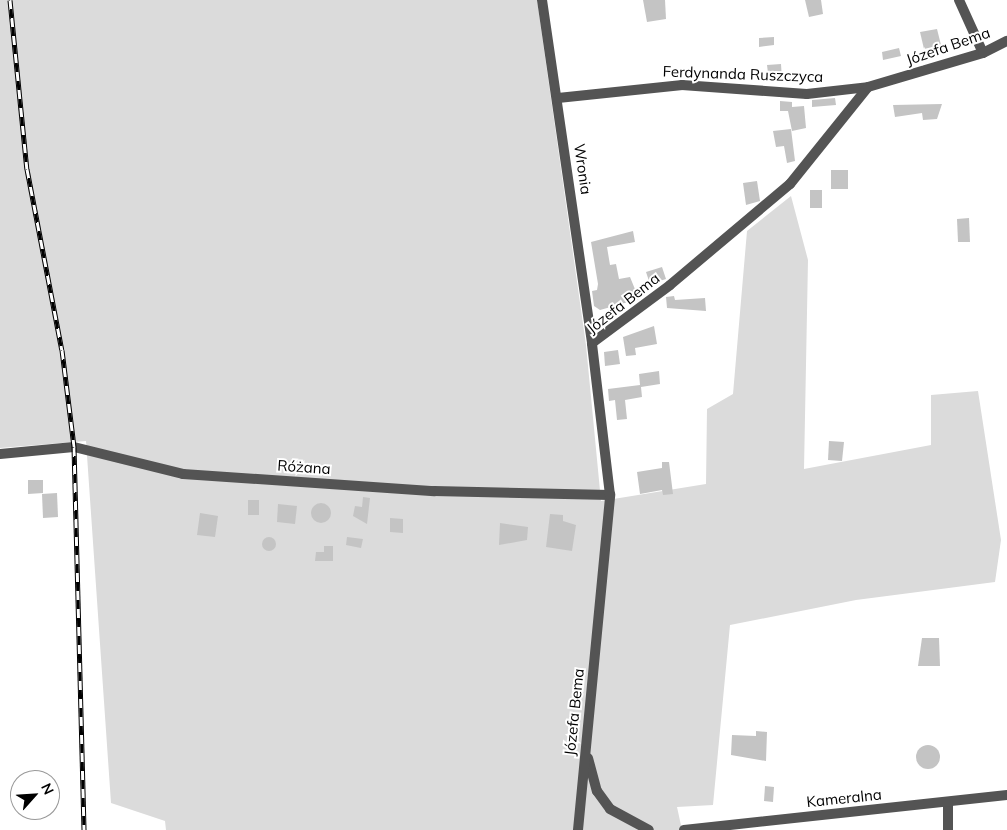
<!DOCTYPE html>
<html>
<head>
<meta charset="utf-8">
<style>
	body { margin:0 }
	#map { position:relative; width:1007px; height:830px; overflow:hidden; background:#fff; font-family:Mulish,sans-serif }
	div>[style] { position:absolute }
	.green>* { inset:0; background:#dbdbdb }
	.building>* { inset:0; background:#c4c4c4 }
	.round { border-radius:50% }
	.minor>* { height:10px; margin:-5px; padding:0 5px; transform-origin:5px; border-radius:5px; background:#545454 }
	.rail>* { height:5px; margin-top:-2.5px; transform-origin:0; background:repeating-linear-gradient(90deg,#fff 0 9px,#000 0 18px); box-sizing:border-box; border-block:1px solid #000 }
	span { translate:-50% -50%; white-space:nowrap; text-align:center; line-height:1.15; -webkit-text-stroke:4px #fff; paint-order:stroke }
	.street-label { font-size:15px; color:#000 }
	.north { position:absolute; left:10px; top:770px; width:50px; height:50px; box-sizing:border-box; background:#fff; border:1px solid #999; border-radius:50%; rotate:64deg; font-size:14px; font-weight:700; line-height:20px; text-align:center; color:#000 }
	.north::after { content:''; display:block; margin:auto; width:18px; height:22px; background:#000; clip-path:polygon(50% 0,100% 100%,50% 72%,0 100%) }
</style>
</head>
<body>
<div id="map">
	<div class="green">
		<div style="clip-path:polygon(0 0,537px 0,586px 345px,601px 501px,706px 484px,707px 409px,733px 394px,747px 231px,791px 196px,808px 260px,804px 469px,931px 445px,931px 395px,978px 391px,1001px 540px,995px 582px,856px 600px,730px 625px,713px 805px,677px 807px,682px 830px,166px 830px,165px 821px,111px 803px,86px 441px,0 448px)"></div>
	</div>
	<div class="building">
		<div style="clip-path:polygon(643px 0,665px 0,666px 19px,647px 22px)"></div>
		<div style="clip-path:polygon(805px 0,821px 0,823px 14px,809px 17px)"></div>
		<div style="clip-path:polygon(937px 29px,941px 45px,924px 49px,920px 32px)"></div>
		<div style="clip-path:polygon(774px 37px,774px 45px,759px 47px,759px 38px)"></div>
		<div style="clip-path:polygon(899px 48px,901px 56px,883px 60px,882px 52px)"></div>
		<div style="clip-path:polygon(781px 64px,782px 80px,769px 81px,767px 65px)"></div>
		<div style="clip-path:polygon(835px 98px,836px 105px,812px 107px,812px 100px)"></div>
		<div style="clip-path:polygon(780px 101px,792px 102px,792px 107px,804px 106px,806px 128px,792px 131px,788px 111px,780px 111px)"></div>
		<div style="clip-path:polygon(942px 104px,937px 119px,923px 120px,922px 113px,895px 117px,893px 105px)"></div>
		<div style="clip-path:polygon(791px 129px,795px 161px,787px 163px,784px 146px,776px 147px,773px 131px)"></div>
		<div style="clip-path:polygon(831px 170px,848px 170px,848px 189px,831px 189px)"></div>
		<div style="clip-path:polygon(757px 181px,760px 201px,746px 205px,743px 183px)"></div>
		<div style="clip-path:polygon(810px 190px,822px 190px,822px 208px,810px 208px)"></div>
		<div style="clip-path:polygon(969px 218px,970px 242px,958px 242px,957px 219px)"></div>
		<div style="clip-path:polygon(633px 231px,635px 242px,607px 247px,610px 265px,616px 264px,619px 279px,630px 277px,639px 299px,600px 310px,594px 306px,592px 291px,597px 290px,598px 284px,591px 242px)"></div>
		<div style="clip-path:polygon(662px 267px,666px 279px,650px 284px,646px 272px)"></div>
		<div style="clip-path:polygon(674px 296px,675px 300px,705px 298px,706px 311px,667px 308px,666px 297px)"></div>
		<div style="clip-path:polygon(654px 326px,657px 344px,635px 348px,636px 355px,626px 356px,623px 337px)"></div>
		<div style="clip-path:polygon(618px 350px,620px 364px,605px 366px,604px 352px)"></div>
		<div style="clip-path:polygon(659px 371px,660px 384px,641px 387px,642px 397px,625px 400px,627px 419px,617px 420px,615px 400px,609px 401px,608px 389px,640px 385px,639px 374px)"></div>
		<div style="clip-path:polygon(829px 441px,844px 442px,842px 461px,828px 460px)"></div>
		<div style="clip-path:polygon(662px 462px,669px 462px,673px 494px,663px 495px,662px 490px,640px 494px,637px 472px,662px 468px)"></div>
		<div style="clip-path:polygon(28px 480px,43px 480px,43px 493px,28px 494px)"></div>
		<div style="clip-path:polygon(57px 493px,58px 517px,43px 518px,42px 494px)"></div>
		<div style="clip-path:polygon(363px 497px,370px 498px,367px 524px,353px 516px,355px 506px,362px 507px)"></div>
		<div style="clip-path:polygon(248px 500px,259px 500px,259px 515px,248px 515px)"></div>
		<div class="round" style="left:311px;top:503px;width:20px;height:20px"></div>
		<div style="clip-path:polygon(278px 504px,297px 506px,295px 524px,277px 522px)"></div>
		<div style="clip-path:polygon(200px 513px,218px 516px,215px 537px,197px 535px)"></div>
		<div style="clip-path:polygon(550px 514px,563px 515px,563px 521px,576px 525px,572px 551px,546px 547px)"></div>
		<div style="clip-path:polygon(390px 518px,403px 519px,403px 533px,390px 532px)"></div>
		<div style="clip-path:polygon(500px 523px,528px 527px,527px 540px,499px 545px)"></div>
		<div class="round" style="left:262px;top:537px;width:14px;height:14px"></div>
		<div style="clip-path:polygon(347px 537px,363px 539px,361px 548px,346px 545px)"></div>
		<div style="clip-path:polygon(324px 546px,333px 546px,333px 561px,315px 561px,316px 552px,324px 552px)"></div>
		<div style="clip-path:polygon(922px 638px,939px 638px,940px 666px,918px 666px)"></div>
		<div style="clip-path:polygon(756px 731px,767px 732px,766px 761px,731px 755px,732px 735px,756px 736px)"></div>
		<div class="round" style="left:916px;top:745px;width:24px;height:24px"></div>
		<div style="clip-path:polygon(765px 786px,774px 787px,773px 802px,764px 801px)"></div>
	</div>
	<div class="minor">
		<div style="left:542px;top:0;width:347px;rotate:81.7deg"></div>
		<div style="left:959px;top:0;width:58px;rotate:65.6deg"></div>
		<div style="left:558px;top:98px;width:125px;rotate:-6deg"></div>
		<div style="left:682px;top:85px;width:125px;rotate:4.1deg"></div>
		<div style="left:807px;top:94px;width:61px;rotate:-6.5deg"></div>
		<div style="left:0;top:454px;width:74px;rotate:-5.4deg"></div>
		<div style="left:74px;top:447px;width:112px;rotate:13.9deg"></div>
		<div style="left:183px;top:474px;width:252px;rotate:3.9deg"></div>
		<div style="left:434px;top:491px;width:176px;rotate:1.3deg"></div>
		<div style="left:588px;top:758px;width:34px;rotate:75deg"></div>
		<div style="left:597px;top:791px;width:22px;rotate:54deg"></div>
		<div style="left:610px;top:809px;width:44px;rotate:28.3deg"></div>
		<div style="left:948px;top:803px;width:27px;rotate:90deg"></div>
		<div style="left:578px;top:830px;width:337px;rotate:-84.5deg"></div>
		<div style="left:610px;top:495px;width:153px;rotate:-96.8deg"></div>
		<div style="left:592px;top:343px;width:97px;rotate:-36.6deg"></div>
		<div style="left:670px;top:285px;width:157px;rotate:-40.1deg"></div>
		<div style="left:790px;top:184px;width:124px;rotate:-51.2deg"></div>
		<div style="left:868px;top:87px;width:120px;rotate:-16.5deg"></div>
		<div style="left:983px;top:53px;width:27px;rotate:-27deg"></div>
		<div style="left:684px;top:830px;width:325px;rotate:-6.2deg"></div>
	</div>
	<div class="rail">
		<div style="left:10px;top:0;width:170px;rotate:84.3deg"></div>
		<div style="left:27px;top:169px;width:184px;rotate:79.1deg"></div>
		<div style="left:62px;top:350px;width:98px;rotate:82.9deg"></div>
		<div style="left:74px;top:447px;width:383px;rotate:88.5deg"></div>
	</div>
	<div class="street-label">
		<span style="left:948px;top:46px;rotate:-19deg">Józefa Bema</span>
		<span style="left:743px;top:74px;rotate:2deg">Ferdynanda Ruszczyca</span>
		<span style="left:583px;top:169px;rotate:82deg">Wronia</span>
		<span style="left:623px;top:303px;rotate:-38deg">Józefa Bema</span>
		<span style="left:304px;top:467px;rotate:4deg">Różana</span>
		<span style="left:574px;top:712px;rotate:-84deg">Józefa Bema</span>
		<span style="left:844px;top:798px;rotate:-6deg">Kameralna</span>
	</div>
	<div class="north">N</div>
</div>
</body>
</html>
